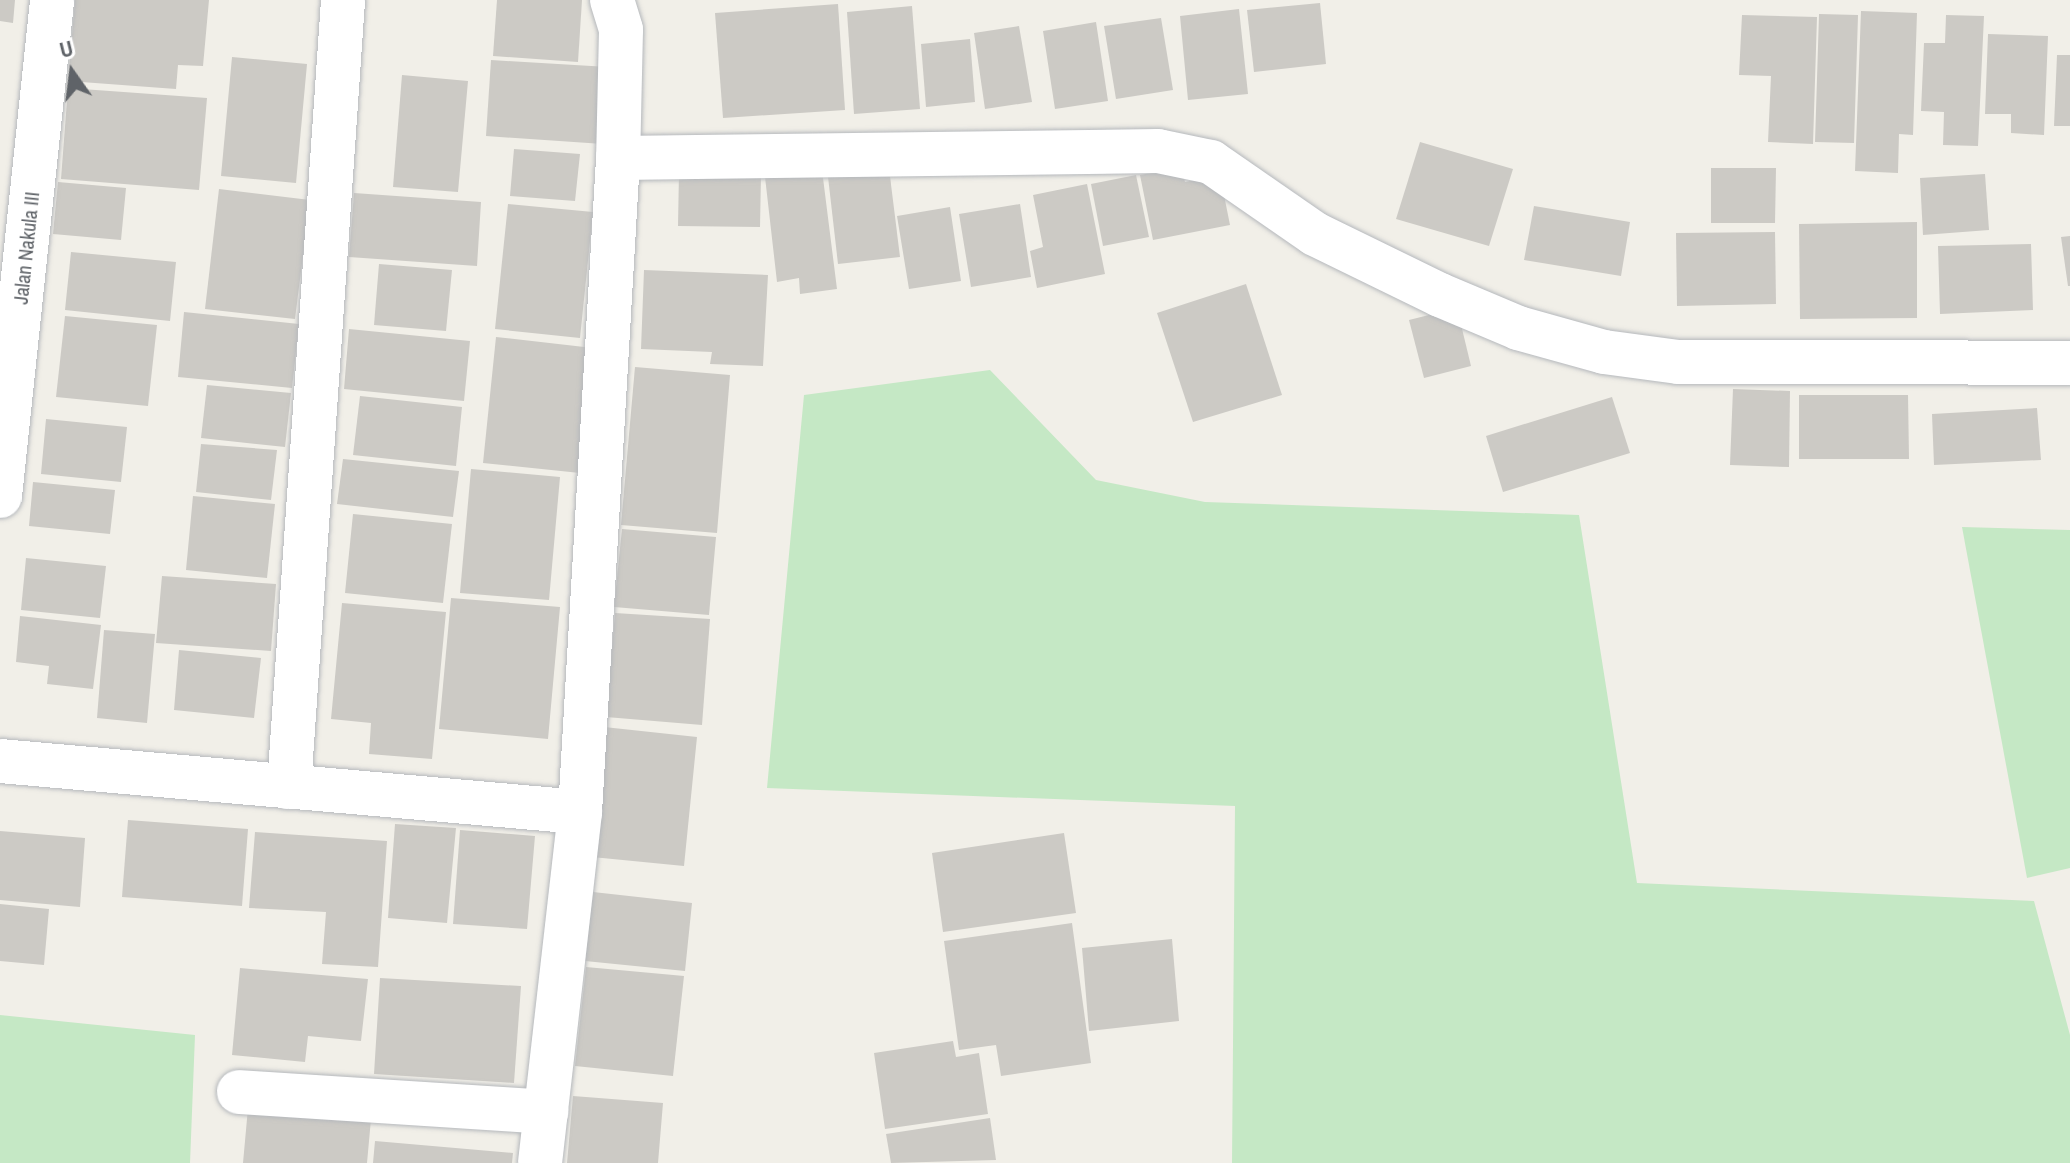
<!DOCTYPE html>
<html>
<head>
<meta charset="utf-8">
<style>
	body { margin:0 }
	#map { position:relative; width:2070px; height:1163px; overflow:hidden; background:#f1efe8; font-family:"Archivo Narrow",sans-serif }
	div>[style] { position:absolute }
	.green>* { inset:0; background:#c5e8c5 }
	.building>* { inset:0; background:#cccac5 }
	.roads { filter:drop-shadow(0 0 2px #b5b8bc) drop-shadow(0 0 2px #b5b8bc) }
	.street>* { height:44px; margin:-22px; padding:0 22px; transform-origin:22px; border-radius:22px; background:#fff }
	span { translate:-50% -50%; white-space:nowrap; text-align:center; line-height:1.15; -webkit-text-stroke:7px #fff; paint-order:stroke }
	.street-label { font-size:20px; color:#5f6368 }
	.north { position:absolute; left:32px; top:32px; width:80px; height:80px; -webkit-text-stroke:6px #fff; paint-order:stroke; rotate:346deg; font-size:22px; font-weight:700; line-height:32px; text-align:center; color:#5f6368 }
	.north::after { content:''; display:block; margin:auto; width:28px; height:36px; background:#5f6368; clip-path:polygon(50% 0,100% 100%,50% 72%,0 100%) }
</style>
</head>
<body>
<div id="map">
	<div class="green">
		<div style="clip-path:polygon(990px 370px,1096px 480px,1205px 502px,1579px 515px,1637px 883px,2034px 901px,2070px 1035px,2070px 1163px,1232px 1163px,1235px 806px,767px 788px,804px 395px)"></div>
		<div style="clip-path:polygon(1962px 527px,2070px 530px,2070px 868px,2027px 878px)"></div>
		<div style="clip-path:polygon(0 1015px,195px 1035px,190px 1163px,0 1163px)"></div>
	</div>
	<div class="building">
		<div style="clip-path:polygon(0 0,15px 0,13px 23px,0 21px)"></div>
		<div style="clip-path:polygon(75px 0,209px 0,203px 66px,178px 65px,176px 89px,68px 81px)"></div>
		<div style="clip-path:polygon(497px 0,582px 0,578px 62px,493px 56px)"></div>
		<div style="clip-path:polygon(1320px 3px,1326px 64px,1254px 72px,1247px 10px)"></div>
		<div style="clip-path:polygon(838px 4px,845px 110px,723px 118px,715px 13px)"></div>
		<div style="clip-path:polygon(912px 6px,920px 109px,854px 114px,847px 12px)"></div>
		<div style="clip-path:polygon(1239px 9px,1248px 94px,1188px 100px,1180px 16px)"></div>
		<div style="clip-path:polygon(1861px 11px,1917px 13px,1913px 135px,1899px 134px,1898px 173px,1855px 171px)"></div>
		<div style="clip-path:polygon(1819px 14px,1858px 15px,1854px 143px,1815px 142px)"></div>
		<div style="clip-path:polygon(1742px 15px,1817px 17px,1813px 144px,1768px 142px,1771px 76px,1739px 75px)"></div>
		<div style="clip-path:polygon(1946px 15px,1984px 16px,1978px 146px,1943px 145px,1944px 112px,1921px 111px,1924px 43px,1945px 43px)"></div>
		<div style="clip-path:polygon(1161px 18px,1173px 90px,1116px 99px,1104px 26px)"></div>
		<div style="clip-path:polygon(1096px 22px,1108px 101px,1055px 109px,1043px 31px)"></div>
		<div style="clip-path:polygon(1019px 26px,1032px 102px,985px 109px,974px 33px)"></div>
		<div style="clip-path:polygon(1988px 34px,2048px 36px,2044px 135px,2011px 133px,2011px 114px,1985px 114px)"></div>
		<div style="clip-path:polygon(970px 39px,975px 102px,926px 107px,921px 44px)"></div>
		<div style="clip-path:polygon(2057px 55px,2070px 55px,2070px 126px,2054px 126px)"></div>
		<div style="clip-path:polygon(232px 57px,307px 64px,296px 183px,221px 176px)"></div>
		<div style="clip-path:polygon(491px 60px,608px 67px,603px 144px,486px 136px)"></div>
		<div style="clip-path:polygon(402px 75px,468px 81px,458px 192px,393px 187px)"></div>
		<div style="clip-path:polygon(68px 88px,207px 98px,199px 190px,61px 179px)"></div>
		<div style="clip-path:polygon(1420px 142px,1513px 169px,1489px 246px,1396px 219px)"></div>
		<div style="clip-path:polygon(514px 149px,580px 154px,575px 201px,510px 196px)"></div>
		<div style="clip-path:polygon(888px 160px,900px 257px,838px 264px,827px 168px)"></div>
		<div style="clip-path:polygon(1181px 167px,1185px 182px,1220px 175px,1230px 225px,1153px 240px,1140px 175px)"></div>
		<div style="clip-path:polygon(1711px 168px,1776px 168px,1775px 223px,1711px 223px)"></div>
		<div style="clip-path:polygon(822px 170px,837px 289px,800px 294px,799px 278px,777px 282px,765px 177px)"></div>
		<div style="clip-path:polygon(679px 172px,761px 174px,760px 227px,678px 226px)"></div>
		<div style="clip-path:polygon(1985px 174px,1989px 230px,1923px 235px,1920px 178px)"></div>
		<div style="clip-path:polygon(1136px 175px,1149px 237px,1103px 246px,1091px 184px)"></div>
		<div style="clip-path:polygon(58px 182px,126px 188px,121px 240px,53px 234px)"></div>
		<div style="clip-path:polygon(1087px 184px,1105px 274px,1037px 288px,1030px 251px,1043px 247px,1033px 195px)"></div>
		<div style="clip-path:polygon(219px 189px,310px 200px,295px 319px,205px 309px)"></div>
		<div style="clip-path:polygon(354px 193px,481px 202px,477px 266px,349px 257px)"></div>
		<div style="clip-path:polygon(508px 204px,593px 212px,580px 338px,495px 329px)"></div>
		<div style="clip-path:polygon(1020px 204px,1031px 277px,971px 287px,959px 214px)"></div>
		<div style="clip-path:polygon(1534px 206px,1630px 222px,1621px 276px,1524px 260px)"></div>
		<div style="clip-path:polygon(950px 207px,961px 281px,909px 289px,897px 216px)"></div>
		<div style="clip-path:polygon(1917px 222px,1917px 318px,1800px 319px,1799px 224px)"></div>
		<div style="clip-path:polygon(1775px 232px,1776px 304px,1677px 306px,1676px 233px)"></div>
		<div style="clip-path:polygon(2070px 236px,2070px 286px,2068px 286px,2061px 237px)"></div>
		<div style="clip-path:polygon(2031px 244px,2033px 310px,1940px 314px,1938px 246px)"></div>
		<div style="clip-path:polygon(71px 252px,176px 262px,170px 321px,65px 310px)"></div>
		<div style="clip-path:polygon(379px 264px,452px 270px,446px 331px,374px 325px)"></div>
		<div style="clip-path:polygon(644px 270px,768px 275px,763px 366px,710px 364px,712px 352px,641px 349px)"></div>
		<div style="clip-path:polygon(1246px 284px,1282px 395px,1193px 422px,1157px 313px)"></div>
		<div style="clip-path:polygon(1457px 308px,1471px 366px,1424px 378px,1409px 320px)"></div>
		<div style="clip-path:polygon(184px 312px,299px 324px,292px 388px,178px 377px)"></div>
		<div style="clip-path:polygon(65px 316px,157px 325px,148px 406px,56px 397px)"></div>
		<div style="clip-path:polygon(349px 329px,470px 341px,464px 401px,344px 389px)"></div>
		<div style="clip-path:polygon(496px 337px,593px 348px,580px 473px,483px 463px)"></div>
		<div style="clip-path:polygon(635px 367px,730px 375px,717px 533px,621px 525px)"></div>
		<div style="clip-path:polygon(207px 385px,291px 393px,285px 447px,201px 438px)"></div>
		<div style="clip-path:polygon(1733px 389px,1790px 391px,1789px 467px,1730px 465px)"></div>
		<div style="clip-path:polygon(1799px 395px,1908px 395px,1909px 459px,1799px 459px)"></div>
		<div style="clip-path:polygon(360px 396px,462px 407px,456px 466px,353px 455px)"></div>
		<div style="clip-path:polygon(1612px 397px,1630px 453px,1503px 492px,1486px 436px)"></div>
		<div style="clip-path:polygon(2037px 408px,2041px 460px,1934px 465px,1932px 414px)"></div>
		<div style="clip-path:polygon(46px 419px,127px 427px,121px 482px,41px 474px)"></div>
		<div style="clip-path:polygon(201px 444px,277px 450px,271px 500px,196px 492px)"></div>
		<div style="clip-path:polygon(343px 459px,459px 471px,453px 517px,337px 504px)"></div>
		<div style="clip-path:polygon(471px 469px,560px 477px,549px 600px,460px 593px)"></div>
		<div style="clip-path:polygon(33px 482px,115px 490px,110px 534px,29px 526px)"></div>
		<div style="clip-path:polygon(193px 496px,275px 504px,267px 578px,186px 570px)"></div>
		<div style="clip-path:polygon(353px 514px,452px 524px,443px 603px,345px 593px)"></div>
		<div style="clip-path:polygon(622px 529px,716px 537px,709px 615px,614px 607px)"></div>
		<div style="clip-path:polygon(26px 558px,106px 566px,100px 618px,21px 610px)"></div>
		<div style="clip-path:polygon(162px 576px,276px 584px,271px 651px,156px 643px)"></div>
		<div style="clip-path:polygon(451px 598px,560px 607px,548px 739px,439px 729px)"></div>
		<div style="clip-path:polygon(342px 603px,446px 612px,432px 759px,369px 754px,371px 723px,331px 719px)"></div>
		<div style="clip-path:polygon(615px 613px,710px 619px,702px 725px,606px 717px)"></div>
		<div style="clip-path:polygon(20px 616px,101px 625px,93px 689px,47px 684px,49px 666px,16px 662px)"></div>
		<div style="clip-path:polygon(104px 630px,155px 634px,147px 723px,97px 718px)"></div>
		<div style="clip-path:polygon(179px 650px,261px 658px,254px 718px,174px 710px)"></div>
		<div style="clip-path:polygon(604px 727px,697px 737px,684px 866px,592px 857px)"></div>
		<div style="clip-path:polygon(128px 820px,248px 829px,242px 906px,122px 897px)"></div>
		<div style="clip-path:polygon(395px 824px,456px 828px,447px 923px,388px 918px)"></div>
		<div style="clip-path:polygon(460px 830px,535px 836px,527px 929px,453px 924px)"></div>
		<div style="clip-path:polygon(0 831px,85px 838px,80px 907px,0 900px)"></div>
		<div style="clip-path:polygon(255px 832px,387px 841px,378px 967px,322px 964px,326px 912px,249px 908px)"></div>
		<div style="clip-path:polygon(1064px 833px,1076px 913px,943px 932px,932px 853px)"></div>
		<div style="clip-path:polygon(593px 892px,692px 903px,685px 971px,585px 961px)"></div>
		<div style="clip-path:polygon(0 904px,49px 909px,44px 965px,0 961px)"></div>
		<div style="clip-path:polygon(1072px 923px,1091px 1063px,1001px 1076px,996px 1045px,959px 1050px,944px 941px)"></div>
		<div style="clip-path:polygon(1172px 939px,1179px 1021px,1089px 1031px,1082px 948px)"></div>
		<div style="clip-path:polygon(586px 967px,684px 976px,673px 1076px,575px 1066px)"></div>
		<div style="clip-path:polygon(240px 968px,368px 979px,361px 1041px,308px 1036px,305px 1062px,232px 1055px)"></div>
		<div style="clip-path:polygon(380px 978px,521px 986px,514px 1083px,374px 1074px)"></div>
		<div style="clip-path:polygon(953px 1041px,956px 1057px,979px 1053px,988px 1114px,885px 1129px,874px 1053px)"></div>
		<div style="clip-path:polygon(573px 1096px,663px 1103px,658px 1163px,567px 1163px)"></div>
		<div style="clip-path:polygon(248px 1108px,371px 1119px,367px 1163px,243px 1163px)"></div>
		<div style="clip-path:polygon(990px 1118px,996px 1160px,891px 1163px,886px 1134px)"></div>
		<div style="clip-path:polygon(375px 1141px,513px 1153px,512px 1163px,373px 1163px)"></div>
	</div>
	<div class="roads">
		<div class="street">
			<div style="left:612px;top:0;width:31px;rotate:73deg"></div>
			<div style="left:621px;top:30px;width:128px;rotate:91.3deg"></div>
			<div style="left:618px;top:158px;width:540px;rotate:-0.74deg"></div>
			<div style="left:1158px;top:151px;width:54px;rotate:11.7deg"></div>
			<div style="left:1211px;top:162px;width:126px;rotate:34.7deg"></div>
			<div style="left:1315px;top:234px;width:139px;rotate:26deg"></div>
			<div style="left:1440px;top:295px;width:85px;rotate:22.9deg"></div>
			<div style="left:1518px;top:328px;width:89px;rotate:15.6deg"></div>
			<div style="left:1604px;top:352px;width:75px;rotate:7.7deg"></div>
			<div style="left:1678px;top:362px;width:392px;rotate:0.1deg"></div>
			<div style="left:0;top:496px;width:499px;rotate:-84deg"></div>
			<div style="left:0;top:761px;width:582px;rotate:5.03deg"></div>
			<div style="left:289px;top:787px;width:789px;rotate:-86.07deg"></div>
			<div style="left:239px;top:1092px;width:308px;rotate:3.7deg"></div>
			<div style="left:540px;top:1163px;width:353px;rotate:-83.5deg"></div>
			<div style="left:580px;top:812px;width:655px;rotate:-86.67deg"></div>
		</div>
	</div>
	<div class="street-label">
		<span style="left:26px;top:248px;rotate:-84deg">Jalan Nakula III</span>
	</div>
	<div class="north">U</div>
</div>
</body>
</html>
